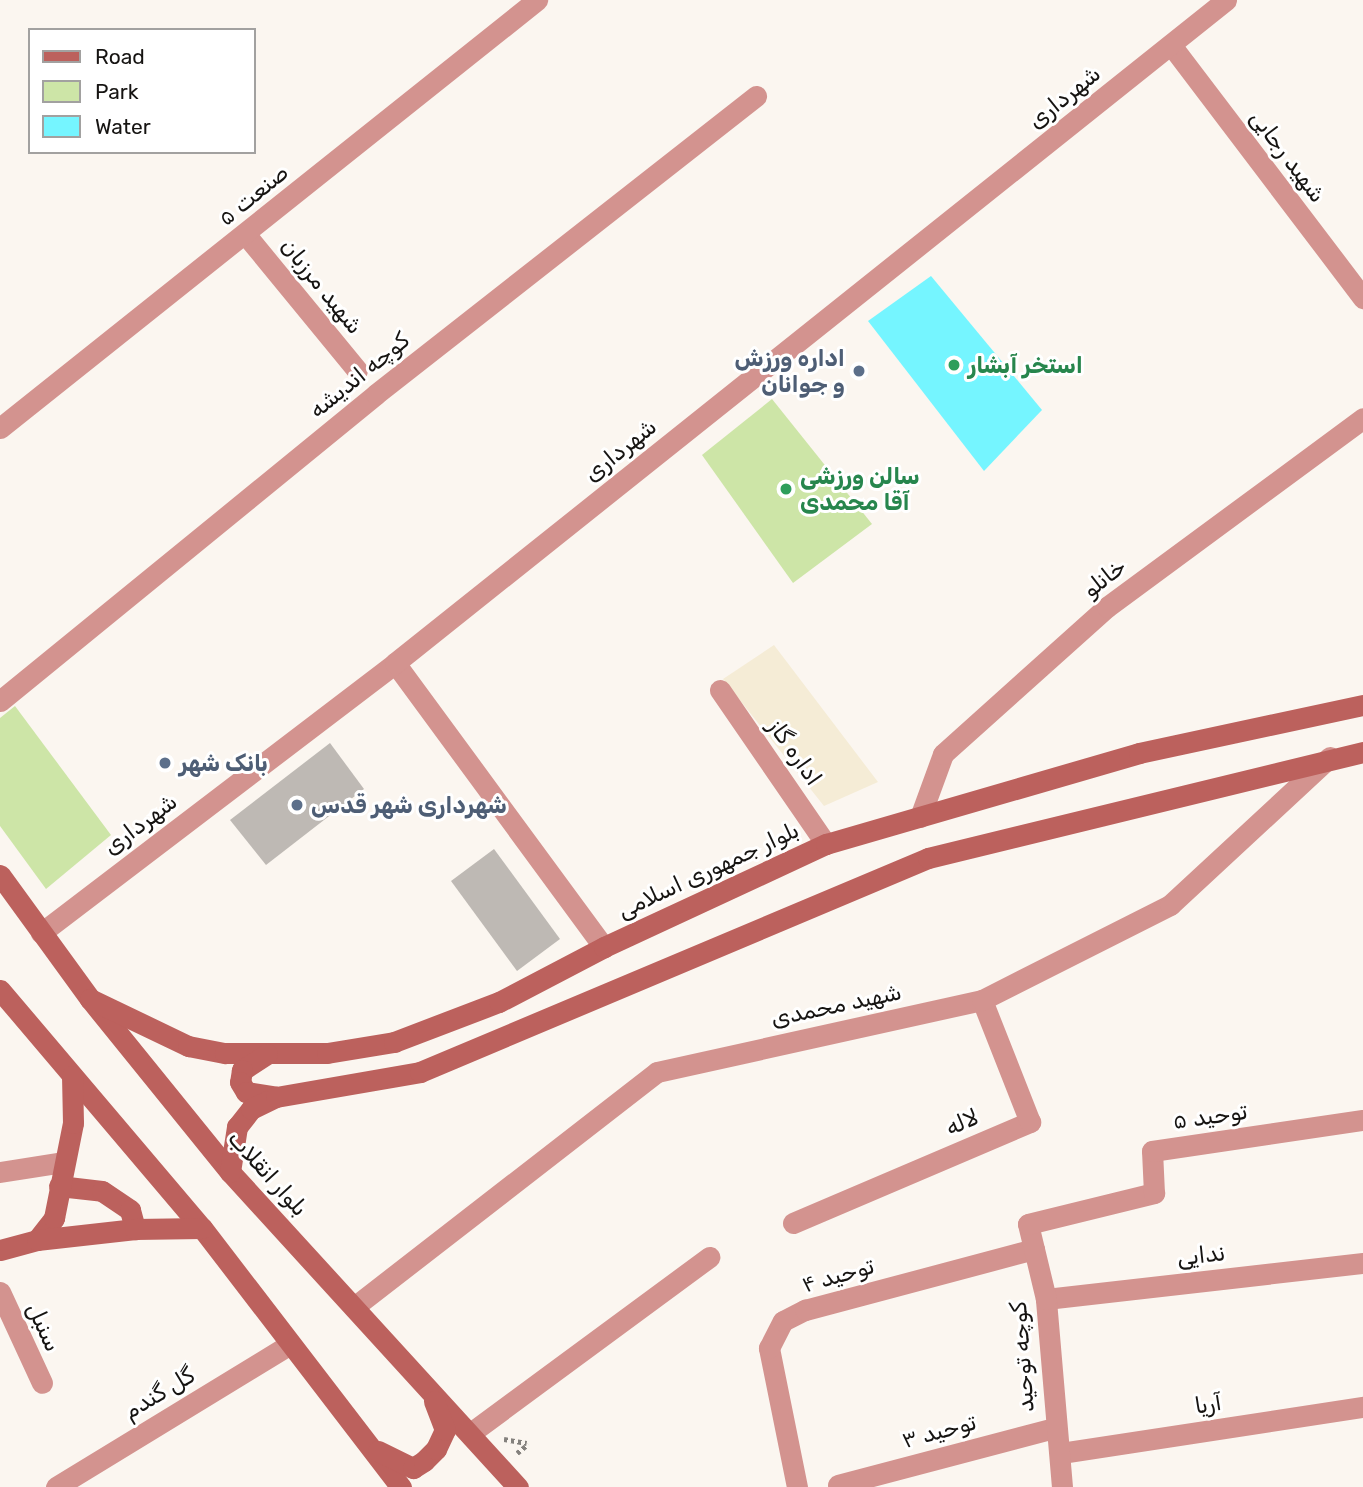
<!DOCTYPE html>
<html>
<head>
<meta charset="utf-8">
<style>
	body { margin:0 }
	#map { position:relative; width:1363px; height:1487px; overflow:hidden; background:#fbf6f0; font-family:Rubik,"Noto Naskh Arabic",sans-serif }
	div>[style] { position:absolute }
	.commercial>* { inset:0; background:#f5ecd6 }
	.green>* { inset:0; background:#cde5a7 }
	.water>* { inset:0; background:#75f5ff }
	.building>* { inset:0; background:#beb9b4 }
	.path>* { height:4.5px; margin-top:-2.25px; transform-origin:0; background:repeating-linear-gradient(90deg,#84817d 0 3.5px,transparent 0 7px) }
	.street>* { height:21px; margin:-10.5px; padding:0 10.5px; transform-origin:10.5px; border-radius:10.5px; background:#d3938f }
	.secondary>* { height:21px; margin:-10.5px; padding:0 10.5px; transform-origin:10.5px; border-radius:10.5px; background:#bc615d }
	.dots>* { width:19px; height:19px; translate:-50% -50%; box-sizing:border-box; border:4px solid #fff; border-radius:50% }
	span { translate:-50% -50%; white-space:nowrap; text-align:center; line-height:1.15; -webkit-text-stroke:6px #fff; paint-order:stroke }
	.street-label { font-size:23px; color:#161412 }
	.service-label { font-size:23px; color:#4e5e75; font-weight:700 }
	.right { translate:-100% -50%; text-align:right }
	.left { translate:0 -50%; text-align:left }
	.leisure-label { font-size:23px; color:#27864d; font-weight:700 }
	.legend { position:absolute; left:28px; top:28px; width:228px; height:126px; box-sizing:border-box; background:#fff; border:2px solid #a2a1a0; margin:0; padding:9px 12px; list-style:none; font-size:21px; color:#161412 }
	.legend li { display:flex; align-items:center; gap:14px; height:35px }
	.legend b { width:35px; border:2px solid #a2a1a0 }
</style>
</head>
<body>
<div id="map">
	<div class="commercial">
		<div style="clip-path:polygon(774px 645px,878px 782px,824px 806px,723px 679px)"></div>
	</div>
	<div class="green">
		<div style="clip-path:polygon(772px 399px,872px 524px,793px 583px,702px 455px)"></div>
		<div style="clip-path:polygon(15px 706px,111px 835px,46px 889px,0 826px,0 718px)"></div>
	</div>
	<div class="water">
		<div style="clip-path:polygon(931px 276px,1042px 410px,984px 471px,868px 321px)"></div>
	</div>
	<div class="building">
		<div style="clip-path:polygon(330px 743px,364px 789px,266px 865px,230px 820px)"></div>
		<div style="clip-path:polygon(494px 849px,560px 939px,517px 971px,451px 881px)"></div>
	</div>
	<div class="path">
		<div style="left:504px;top:1439px;width:23px;rotate:10deg"></div>
		<div style="left:517px;top:1453px;width:14px;rotate:-39deg"></div>
	</div>
	<div class="street">
		<div style="left:1171px;top:45px;width:318px;rotate:52.8deg"></div>
		<div style="left:246px;top:235px;width:175px;rotate:50.6deg"></div>
		<div style="left:0;top:428px;width:687px;rotate:-38.56deg"></div>
		<div style="left:395px;top:663px;width:353px;rotate:53.7deg"></div>
		<div style="left:720px;top:690px;width:187px;rotate:55.5deg"></div>
		<div style="left:0;top:701px;width:485px;rotate:-39.2deg"></div>
		<div style="left:376px;top:394px;width:483px;rotate:-38.1deg"></div>
		<div style="left:920px;top:817px;width:67px;rotate:-69.9deg"></div>
		<div style="left:943px;top:754px;width:220px;rotate:-41.9deg"></div>
		<div style="left:1107px;top:607px;width:318px;rotate:-36.4deg"></div>
		<div style="left:41px;top:933px;width:445px;rotate:-37.3deg"></div>
		<div style="left:395px;top:663px;width:1063px;rotate:-38.58deg"></div>
		<div style="left:0;top:1172px;width:65px;rotate:-8.9deg"></div>
		<div style="left:793px;top:1223px;width:258px;rotate:-23.1deg"></div>
		<div style="left:1030px;top:1122px;width:131px;rotate:-111.5deg"></div>
		<div style="left:0;top:1292px;width:100px;rotate:65.2deg"></div>
		<div style="left:1046px;top:1299px;width:319px;rotate:-6.5deg"></div>
		<div style="left:354px;top:1307px;width:383px;rotate:-37.8deg"></div>
		<div style="left:657px;top:1072px;width:333px;rotate:-12.5deg"></div>
		<div style="left:982px;top:1000px;width:211px;rotate:-26.8deg"></div>
		<div style="left:1170px;top:905px;width:218px;rotate:-42.8deg"></div>
		<div style="left:472px;top:1432px;width:295px;rotate:-36.4deg"></div>
		<div style="left:1061px;top:1453px;width:305px;rotate:-8.7deg"></div>
		<div style="left:838px;top:1485px;width:223px;rotate:-14.8deg"></div>
		<div style="left:56px;top:1487px;width:274px;rotate:-31.4deg"></div>
		<div style="left:797px;top:1487px;width:142px;rotate:-101.4deg"></div>
		<div style="left:769px;top:1348px;width:30px;rotate:-63deg"></div>
		<div style="left:783px;top:1321px;width:25px;rotate:-27deg"></div>
		<div style="left:805px;top:1310px;width:237px;rotate:-14.9deg"></div>
		<div style="left:1062px;top:1487px;width:189px;rotate:-94.9deg"></div>
		<div style="left:1046px;top:1299px;width:77px;rotate:-103.5deg"></div>
		<div style="left:1028px;top:1224px;width:130px;rotate:-13.8deg"></div>
		<div style="left:1154px;top:1193px;width:42px;rotate:-92.7deg"></div>
		<div style="left:1152px;top:1151px;width:213px;rotate:-8.4deg"></div>
	</div>
	<div class="secondary">
		<div style="left:0;top:875px;width:153px;rotate:54deg"></div>
		<div style="left:90px;top:999px;width:223px;rotate:51deg"></div>
		<div style="left:230px;top:1172px;width:427px;rotate:47.6deg"></div>
		<div style="left:0;top:990px;width:312px;rotate:49.7deg"></div>
		<div style="left:202px;top:1228px;width:327px;rotate:52.5deg"></div>
		<div style="left:90px;top:999px;width:109px;rotate:25.6deg"></div>
		<div style="left:188px;top:1046px;width:38px;rotate:11deg"></div>
		<div style="left:225px;top:1053px;width:102px"></div>
		<div style="left:327px;top:1053px;width:68px;rotate:-9.3deg"></div>
		<div style="left:394px;top:1042px;width:112px;rotate:-20.9deg"></div>
		<div style="left:499px;top:1002px;width:119px;rotate:-27.6deg"></div>
		<div style="left:604px;top:947px;width:245px;rotate:-24.9deg"></div>
		<div style="left:826px;top:844px;width:326px;rotate:-16.2deg"></div>
		<div style="left:1139px;top:753px;width:229px;rotate:-12.1deg"></div>
		<div style="left:267px;top:1054px;width:30px;rotate:147deg"></div>
		<div style="left:242px;top:1070px;width:12px;rotate:99deg"></div>
		<div style="left:240px;top:1082px;width:12px;rotate:59deg"></div>
		<div style="left:246px;top:1092px;width:30px;rotate:9deg"></div>
		<div style="left:230px;top:1172px;width:46px;rotate:-81.2deg"></div>
		<div style="left:237px;top:1127px;width:23px;rotate:-52deg"></div>
		<div style="left:251px;top:1109px;width:28px;rotate:-26deg"></div>
		<div style="left:276px;top:1097px;width:146px;rotate:-9.8deg"></div>
		<div style="left:420px;top:1072px;width:551px;rotate:-22.84deg"></div>
		<div style="left:928px;top:858px;width:448px;rotate:-13.7deg"></div>
		<div style="left:59px;top:1186px;width:43px;rotate:6.6deg"></div>
		<div style="left:102px;top:1191px;width:34px;rotate:34deg"></div>
		<div style="left:130px;top:1210px;width:20px;rotate:75deg"></div>
		<div style="left:37px;top:1240px;width:28px;rotate:-52deg"></div>
		<div style="left:54px;top:1218px;width:97px;rotate:-78.7deg"></div>
		<div style="left:73px;top:1123px;width:47px;rotate:-91.2deg"></div>
		<div style="left:0;top:1250px;width:38px;rotate:-15deg"></div>
		<div style="left:37px;top:1240px;width:99px;rotate:-6.4deg"></div>
		<div style="left:135px;top:1229px;width:67px;rotate:-0.9deg"></div>
		<div style="left:378px;top:1451px;width:39px;rotate:26deg"></div>
		<div style="left:413px;top:1468px;width:13px;rotate:-32deg"></div>
		<div style="left:424px;top:1461px;width:17px;rotate:-45deg"></div>
		<div style="left:436px;top:1449px;width:21px;rotate:-65deg"></div>
		<div style="left:445px;top:1430px;width:31px;rotate:-111deg"></div>
	</div>
	<div class="dots">
		<div style="left:954px;top:365px;background:#2e9e5b"></div>
		<div style="left:859px;top:371px;background:#5c6f8a"></div>
		<div style="left:786px;top:489px;background:#2e9e5b"></div>
		<div style="left:165px;top:763px;background:#5c6f8a"></div>
		<div style="left:297px;top:805px;background:#5c6f8a"></div>
	</div>
	<div class="street-label">
		<span style="left:1064px;top:97px;rotate:-39deg">شهرداری</span>
		<span style="left:1288px;top:156px;rotate:53deg">شهید رجایی</span>
		<span style="left:253px;top:195px;rotate:-39deg">صنعت ۵</span>
		<span style="left:322px;top:286px;rotate:51deg">شهید مرزبان</span>
		<span style="left:359px;top:375px;rotate:-39deg">کوچه اندیشه</span>
		<span style="left:620px;top:450px;rotate:-39deg">شهرداری</span>
		<span style="left:1104px;top:578px;rotate:-38deg">خانلو</span>
		<span style="left:795px;top:752px;rotate:55deg">اداره گاز</span>
		<span style="left:140px;top:824px;rotate:-37deg">شهرداری</span>
		<span style="left:708px;top:870px;rotate:-25deg">بلوار جمهوری اسلامی</span>
		<span style="left:836px;top:1005px;rotate:-12deg">شهید محمدی</span>
		<span style="left:1210px;top:1116px;rotate:-8deg">توحید ۵</span>
		<span style="left:962px;top:1122px;rotate:-23deg">لاله</span>
		<span style="left:268px;top:1173px;rotate:48deg">بلوار انقلاب</span>
		<span style="left:1201px;top:1255px;rotate:-6deg">ندایی</span>
		<span style="left:838px;top:1275px;rotate:-16deg">توحید ۴</span>
		<span style="left:44px;top:1327px;rotate:65deg">سنبل</span>
		<span style="left:1022px;top:1357px;rotate:-94deg">کوچه توحید</span>
		<span style="left:159px;top:1393px;rotate:-31deg">گل گندم</span>
		<span style="left:1208px;top:1404px;rotate:-9deg">آریا</span>
		<span style="left:939px;top:1431px;rotate:-15deg">توحید ۳</span>
	</div>
	<div class="service-label">
		<span class="right" style="left:845px;top:371px">اداره ورزش<br>و جوانان</span>
		<span class="left" style="left:179px;top:763px">بانک شهر</span>
		<span class="left" style="left:311px;top:805px">شهرداری شهر قدس</span>
	</div>
	<div class="leisure-label">
		<span class="left" style="left:968px;top:365px">استخر آبشار</span>
		<span class="left" style="left:800px;top:489px">سالن ورزشی<br>آقا محمدی</span>
	</div>
	<ul class="legend">
	<li><b style="height:9px;background:#bc615d"></b>Road</li>
	<li><b style="height:19px;background:#cde5a7"></b>Park</li>
	<li><b style="height:19px;background:#75f5ff"></b>Water</li>
	</ul>
</div>
</body>
</html>
